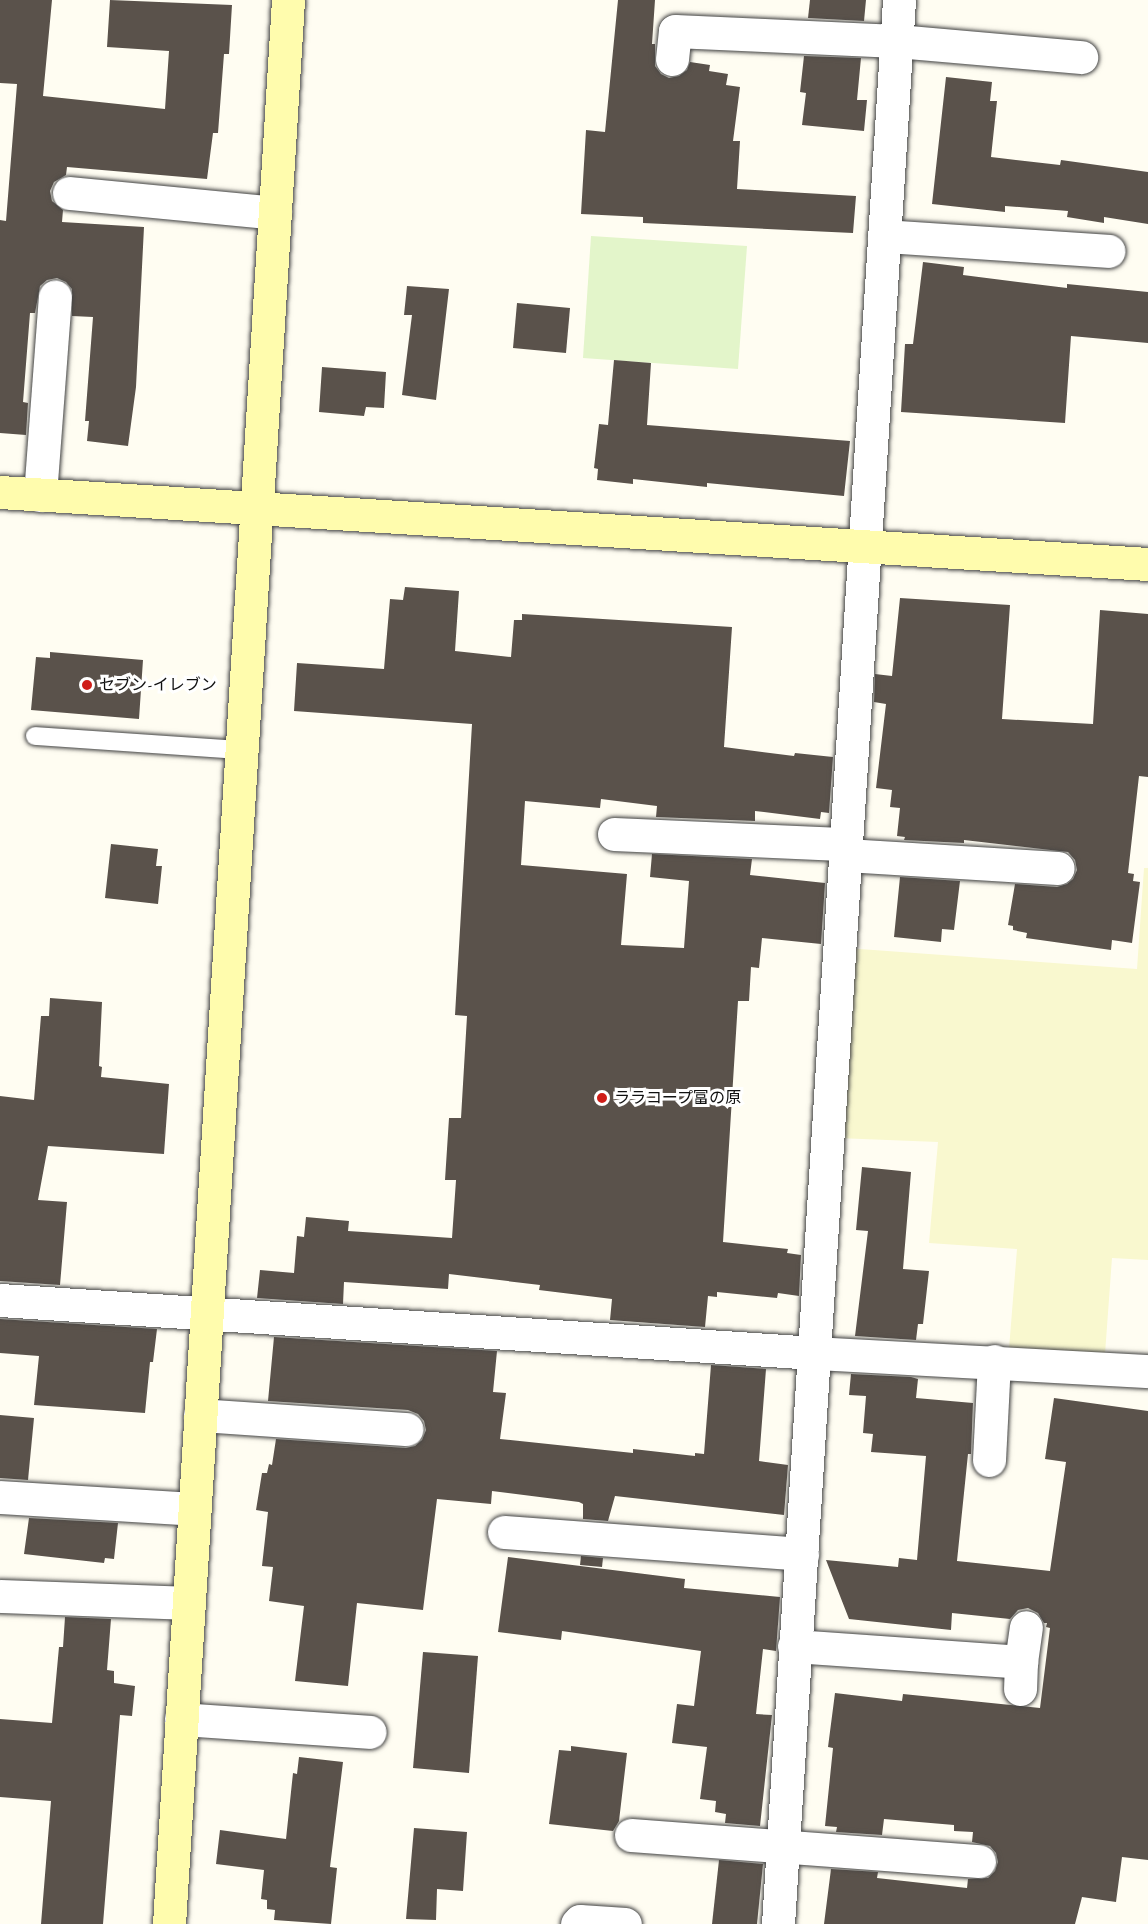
<!DOCTYPE html>
<html>
<head>
<meta charset="utf-8">
<style>
	body { margin:0 }
	#map { position:relative; width:1148px; height:1924px; overflow:hidden; background:#fffdf2; font-family:"Crimson Pro","Noto Sans JP",serif }
	div>[style] { position:absolute }
	.farmland>* { inset:0; background:#f9f8cf }
	.pitch>* { inset:0; background:#e3f5ca }
	.building>* { inset:0; background:#5a524b }
	.roads { filter:drop-shadow(0 0 2px #434343) drop-shadow(0 0 2px #434343) }
	.lane>* { height:18px; margin:-9px; padding:0 9px; transform-origin:9px; border-radius:9px; background:#fff }
	.street>* { height:33px; margin:-16.5px; padding:0 16.5px; transform-origin:16.5px; border-radius:16.5px; background:#fff }
	.secondary>* { height:33px; margin:-16.5px; padding:0 16.5px; transform-origin:16.5px; border-radius:16.5px; background:#fffcad }
	.dots>* { width:16px; height:16px; translate:-50% -50%; box-sizing:border-box; border:3px solid #fff; border-radius:50% }
	span { translate:-50% -50%; white-space:nowrap; text-align:center; line-height:1.15; -webkit-text-stroke:6px #fff; paint-order:stroke }
	.poi-label { font-size:16px; color:#101010 }
	.left { translate:0 -50%; text-align:left }
</style>
</head>
<body>
<div id="map">
	<div class="farmland">
		<div style="clip-path:polygon(1144px 868px,1148px 868px,1148px 1260px,1112px 1258px,1105px 1354px,1009px 1349px,1017px 1249px,929px 1243px,938px 1142px,837px 1138px,846px 948px,1137px 969px)"></div>
	</div>
	<div class="pitch">
		<div style="clip-path:polygon(591px 236px,747px 246px,738px 369px,583px 358px)"></div>
	</div>
	<div class="building">
		<div style="clip-path:polygon(0 0,52px 0,43px 96px,165px 109px,169px 51px,107px 47px,110px 0,232px 5px,229px 54px,224px 54px,218px 133px,213px 133px,207px 179px,67px 167px,66px 175px,54px 182px,50px 191px,52px 201px,63px 210px,62px 222px,144px 227px,136px 387px,128px 446px,87px 441px,89px 421px,85px 421px,93px 317px,72px 316px,72px 289px,66px 282px,57px 278px,47px 280px,40px 286px,35px 313px,30px 313px,23px 402px,28px 403px,26px 435px,0 433px,0 220px,6px 221px,17px 84px,0 83px)"></div>
		<div style="clip-path:polygon(618px 0,655px 0,652px 44px,655px 44px,655px 66px,661px 74px,669px 78px,679px 76px,687px 70px,690px 62px,710px 65px,709px 71px,728px 74px,726px 85px,740px 87px,733px 141px,740px 141px,737px 189px,856px 196px,853px 233px,643px 223px,643px 217px,581px 214px,586px 130px,605px 132px)"></div>
		<div style="clip-path:polygon(810px 0,866px 0,864px 21px,808px 18px)"></div>
		<div style="clip-path:polygon(804px 56px,861px 58px,857px 100px,867px 100px,864px 131px,802px 125px,806px 93px,800px 92px)"></div>
		<div style="clip-path:polygon(946px 77px,992px 82px,990px 101px,997px 101px,991px 157px,1060px 165px,1061px 160px,1148px 172px,1148px 224px,1104px 217px,1104px 223px,1067px 217px,1068px 211px,1005px 206px,1005px 212px,932px 204px)"></div>
		<div style="clip-path:polygon(923px 262px,964px 267px,963px 275px,1067px 288px,1067px 284px,1148px 292px,1148px 343px,1071px 336px,1065px 423px,901px 412px,905px 344px,913px 344px)"></div>
		<div style="clip-path:polygon(407px 286px,449px 289px,436px 400px,402px 395px,412px 315px,404px 315px)"></div>
		<div style="clip-path:polygon(517px 303px,570px 308px,566px 353px,513px 348px)"></div>
		<div style="clip-path:polygon(614px 360px,651px 363px,647px 425px,850px 441px,844px 496px,707px 483px,707px 487px,633px 479px,633px 484px,597px 480px,598px 469px,594px 468px,599px 424px,608px 425px)"></div>
		<div style="clip-path:polygon(322px 367px,386px 372px,384px 408px,366px 407px,364px 416px,319px 412px)"></div>
		<div style="clip-path:polygon(405px 587px,459px 591px,455px 651px,511px 657px,514px 620px,522px 620px,522px 614px,732px 627px,724px 747px,794px 756px,795px 753px,833px 757px,829px 813px,821px 812px,820px 819px,755px 811px,755px 821px,656px 817px,657px 806px,601px 799px,600px 808px,525px 801px,521px 865px,627px 874px,621px 945px,684px 948px,689px 881px,650px 877px,652px 854px,752px 859px,750px 875px,825px 883px,821px 944px,762px 938px,759px 968px,751px 967px,749px 1001px,738px 1001px,723px 1242px,788px 1249px,787px 1253px,801px 1255px,799px 1296px,778px 1293px,777px 1298px,717px 1292px,717px 1297px,708px 1296px,705px 1327px,610px 1320px,612px 1299px,539px 1290px,540px 1285px,449px 1274px,448px 1289px,344px 1282px,343px 1304px,257px 1298px,260px 1270px,294px 1273px,297px 1236px,304px 1237px,306px 1217px,349px 1221px,348px 1231px,452px 1238px,456px 1180px,445px 1180px,449px 1118px,461px 1118px,467px 1016px,455px 1015px,472px 724px,294px 711px,297px 663px,384px 669px,390px 599px,403px 600px)"></div>
		<div style="clip-path:polygon(900px 598px,1010px 605px,1002px 719px,1093px 724px,1100px 610px,1148px 614px,1148px 777px,1139px 776px,1128px 873px,1134px 874px,1133px 881px,1140px 882px,1132px 943px,1112px 940px,1111px 950px,1026px 938px,1027px 933px,1013px 930px,1013px 926px,1008px 925px,1015px 884px,1057px 887px,1067px 884px,1073px 879px,1077px 870px,1075px 860px,1068px 852px,964px 840px,964px 843px,904px 840px,905px 837px,897px 836px,900px 808px,890px 807px,892px 790px,876px 788px,886px 704px,874px 702px,875px 674px,892px 676px)"></div>
		<div style="clip-path:polygon(50px 652px,143px 660px,139px 719px,31px 710px,36px 657px,50px 658px)"></div>
		<div style="clip-path:polygon(111px 844px,158px 849px,156px 866px,162px 866px,158px 904px,105px 898px)"></div>
		<div style="clip-path:polygon(900px 877px,960px 881px,954px 930px,942px 929px,941px 942px,894px 937px)"></div>
		<div style="clip-path:polygon(50px 998px,102px 1002px,99px 1066px,102px 1067px,101px 1077px,169px 1084px,164px 1154px,48px 1146px,38px 1200px,67px 1202px,60px 1285px,0 1281px,0 1096px,34px 1100px,41px 1016px,49px 1016px)"></div>
		<div style="clip-path:polygon(862px 1167px,911px 1172px,903px 1269px,929px 1271px,923px 1324px,918px 1324px,916px 1340px,855px 1336px,868px 1231px,856px 1230px)"></div>
		<div style="clip-path:polygon(0 1319px,157px 1329px,153px 1362px,150px 1362px,145px 1413px,34px 1405px,39px 1356px,0 1353px)"></div>
		<div style="clip-path:polygon(274px 1337px,497px 1351px,493px 1392px,506px 1393px,500px 1439px,633px 1453px,633px 1449px,695px 1456px,695px 1453px,704px 1454px,711px 1365px,766px 1369px,759px 1461px,788px 1465px,784px 1515px,615px 1496px,608px 1521px,583px 1519px,583px 1504px,579px 1502px,492px 1491px,491px 1504px,437px 1499px,423px 1610px,357px 1603px,348px 1686px,295px 1681px,304px 1606px,269px 1601px,273px 1567px,262px 1566px,268px 1512px,256px 1510px,262px 1473px,267px 1473px,269px 1464px,272px 1465px,276px 1439px,406px 1448px,415px 1446px,422px 1440px,426px 1430px,424px 1421px,418px 1414px,408px 1410px,268px 1401px)"></div>
		<div style="clip-path:polygon(851px 1374px,911px 1377px,918px 1379px,916px 1398px,973px 1403px,971px 1454px,968px 1454px,957px 1561px,1050px 1571px,1066px 1462px,1045px 1459px,1054px 1398px,1148px 1411px,1148px 1860px,1122px 1857px,1116px 1902px,1082px 1897px,1075px 1924px,824px 1924px,831px 1869px,878px 1872px,877px 1878px,967px 1888px,968px 1879px,988px 1878px,995px 1871px,998px 1862px,996px 1853px,990px 1846px,972px 1842px,973px 1832px,954px 1831px,954px 1825px,884px 1819px,882px 1835px,836px 1832px,837px 1827px,825px 1826px,833px 1748px,828px 1747px,835px 1693px,902px 1701px,903px 1694px,1040px 1708px,1050px 1628px,1046px 1627px,1047px 1623px,1044px 1623px,1038px 1613px,1028px 1608px,1018px 1610px,1010px 1619px,952px 1613px,951px 1630px,849px 1619px,826px 1560px,898px 1567px,899px 1558px,917px 1560px,926px 1456px,871px 1452px,873px 1434px,863px 1433px,866px 1396px,849px 1395px)"></div>
		<div style="clip-path:polygon(0 1415px,34px 1418px,28px 1480px,0 1478px)"></div>
		<div style="clip-path:polygon(29px 1518px,118px 1523px,114px 1559px,105px 1558px,104px 1563px,24px 1554px)"></div>
		<div style="clip-path:polygon(581px 1556px,603px 1558px,602px 1567px,580px 1565px)"></div>
		<div style="clip-path:polygon(508px 1557px,685px 1579px,684px 1588px,780px 1597px,776px 1651px,763px 1649px,756px 1714px,772px 1715px,760px 1826px,725px 1823px,726px 1814px,715px 1812px,716px 1801px,700px 1799px,707px 1747px,672px 1743px,677px 1704px,694px 1706px,701px 1651px,562px 1631px,561px 1640px,498px 1632px)"></div>
		<div style="clip-path:polygon(65px 1617px,111px 1619px,107px 1670px,114px 1671px,114px 1683px,135px 1686px,132px 1716px,120px 1715px,103px 1924px,41px 1924px,51px 1801px,0 1797px,0 1719px,52px 1723px,59px 1647px,63px 1647px)"></div>
		<div style="clip-path:polygon(423px 1652px,478px 1656px,469px 1773px,413px 1768px)"></div>
		<div style="clip-path:polygon(571px 1746px,627px 1753px,619px 1821px,613px 1831px,549px 1824px,559px 1750px,571px 1751px)"></div>
		<div style="clip-path:polygon(299px 1757px,343px 1762px,330px 1867px,337px 1868px,331px 1924px,274px 1920px,275px 1910px,267px 1909px,267px 1900px,261px 1899px,264px 1870px,216px 1864px,220px 1830px,286px 1839px,293px 1773px,297px 1774px)"></div>
		<div style="clip-path:polygon(414px 1828px,467px 1832px,463px 1891px,437px 1889px,436px 1920px,406px 1919px)"></div>
		<div style="clip-path:polygon(719px 1860px,763px 1864px,757px 1924px,712px 1924px)"></div>
	</div>
	<div class="roads">
		<div class="lane">
			<div style="left:35px;top:736px;width:207px;rotate:3.9deg"></div>
		</div>
		<div class="street">
			<div style="left:672px;top:59px;width:28px;rotate:-84deg"></div>
			<div style="left:675px;top:31px;width:222px;rotate:2.6deg"></div>
			<div style="left:897px;top:41px;width:185px;rotate:5deg"></div>
			<div style="left:69px;top:193px;width:207px;rotate:5.5deg"></div>
			<div style="left:884px;top:236px;width:225px;rotate:3.8deg"></div>
			<div style="left:40px;top:495px;width:199px;rotate:-85.7deg"></div>
			<div style="left:614px;top:834px;width:233px;rotate:2.5deg"></div>
			<div style="left:846px;top:855px;width:212px;rotate:3.5deg"></div>
			<div style="left:0;top:1300px;width:817px;rotate:3.72deg"></div>
			<div style="left:815px;top:1353px;width:333px;rotate:3.1deg"></div>
			<div style="left:200px;top:1415px;width:207px;rotate:3.9deg"></div>
			<div style="left:989px;top:1460px;width:99px;rotate:-87.1deg"></div>
			<div style="left:0;top:1497px;width:194px;rotate:3.5deg"></div>
			<div style="left:504px;top:1532px;width:299px;rotate:4.2deg"></div>
			<div style="left:0;top:1596px;width:188px;rotate:2.1deg"></div>
			<div style="left:794px;top:1646px;width:228px;rotate:4deg"></div>
			<div style="left:1021px;top:1662px;width:27px;rotate:92deg"></div>
			<div style="left:1021px;top:1662px;width:35px;rotate:-82deg"></div>
			<div style="left:181px;top:1719px;width:189px;rotate:3.9deg"></div>
			<div style="left:631px;top:1835px;width:349px;rotate:4.3deg"></div>
			<div style="left:577px;top:1924px;width:4px;rotate:-45deg"></div>
			<div style="left:580px;top:1921px;width:45px;rotate:3.8deg"></div>
			<div style="left:778px;top:1924px;width:1928px;rotate:-86.4deg"></div>
		</div>
		<div class="secondary">
			<div style="left:0;top:492px;width:1150px;rotate:3.59deg"></div>
			<div style="left:169px;top:1924px;width:1928px;rotate:-86.46deg"></div>
		</div>
	</div>
	<div class="dots">
		<div style="left:87px;top:685px;background:#cf1d18"></div>
		<div style="left:602px;top:1098px;background:#cf1d18"></div>
	</div>
	<div class="poi-label">
		<span class="left" style="left:99px;top:685px">セブン-イレブン</span>
		<span class="left" style="left:614px;top:1098px">ララコープ富の原</span>
	</div>
</div>
</body>
</html>
